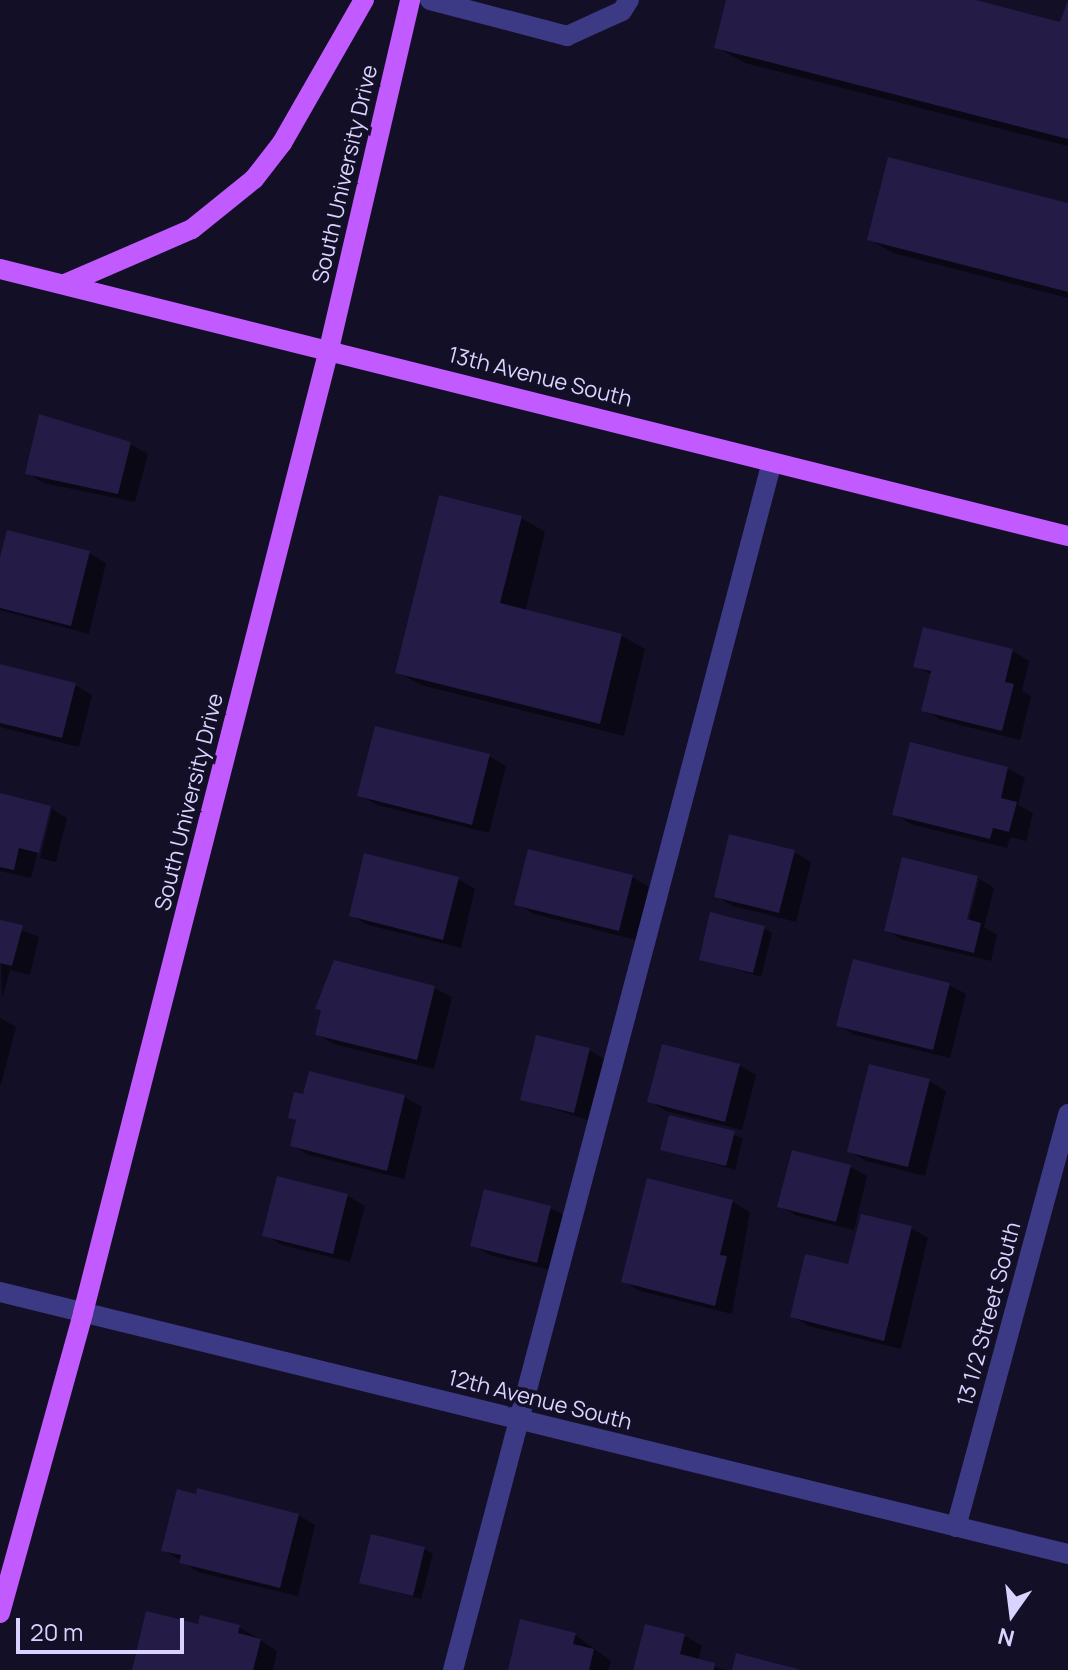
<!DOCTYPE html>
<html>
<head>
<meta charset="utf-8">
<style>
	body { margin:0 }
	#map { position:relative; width:1068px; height:1670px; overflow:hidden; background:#130f26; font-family:Manrope,sans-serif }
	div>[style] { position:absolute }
	.shadow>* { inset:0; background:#0007 }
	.building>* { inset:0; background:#241b47 }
	.minor>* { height:20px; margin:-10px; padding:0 10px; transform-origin:10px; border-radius:10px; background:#3d3a85 }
	.major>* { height:20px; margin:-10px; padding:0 10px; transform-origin:10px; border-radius:10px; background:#c25bff }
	span { translate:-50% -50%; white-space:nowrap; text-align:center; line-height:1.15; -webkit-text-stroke:7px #130f26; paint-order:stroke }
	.street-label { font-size:22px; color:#d9d4ff }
	.north { position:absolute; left:972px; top:1574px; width:80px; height:80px; -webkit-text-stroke:6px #130f26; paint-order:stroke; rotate:194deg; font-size:22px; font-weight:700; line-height:32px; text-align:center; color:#d9d4ff }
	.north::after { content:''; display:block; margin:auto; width:28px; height:36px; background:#d9d4ff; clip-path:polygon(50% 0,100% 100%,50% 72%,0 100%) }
	.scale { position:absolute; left:16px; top:1618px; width:168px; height:36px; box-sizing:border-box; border:4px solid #d9d4ff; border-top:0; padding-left:10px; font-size:24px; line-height:28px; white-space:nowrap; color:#d9d4ff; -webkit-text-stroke:6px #130f26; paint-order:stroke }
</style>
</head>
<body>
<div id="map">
	<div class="shadow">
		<div style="clip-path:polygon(729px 0,968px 0,1062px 24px,1068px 0,1068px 146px,745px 63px,716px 47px)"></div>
		<div style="clip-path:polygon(1068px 205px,1068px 298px,893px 253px,869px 239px)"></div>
		<div style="clip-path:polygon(130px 444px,148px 454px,135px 502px,44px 483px,27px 473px)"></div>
		<div style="clip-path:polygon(521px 518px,545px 532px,525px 612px,622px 636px,645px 649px,624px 736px,421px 685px,397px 672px)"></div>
		<div style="clip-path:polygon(89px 553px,106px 563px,89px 634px,0 610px,0 565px)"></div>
		<div style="clip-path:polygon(1012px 651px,1029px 661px,1022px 691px,1031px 696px,1020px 740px,941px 720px,924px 710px,932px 675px,916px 666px)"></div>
		<div style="clip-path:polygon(0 666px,75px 685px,92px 695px,79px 747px,0 727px)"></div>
		<div style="clip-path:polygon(489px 756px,506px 766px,489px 833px,377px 805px,360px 795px)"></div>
		<div style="clip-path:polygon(1008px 769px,1025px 778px,1018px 805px,1033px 813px,1026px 841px,1010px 837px,1007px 848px,911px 824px,894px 814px)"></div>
		<div style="clip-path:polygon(0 795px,50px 808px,67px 818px,56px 862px,40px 858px,52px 810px,48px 810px,31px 878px,0 871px)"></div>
		<div style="clip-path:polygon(794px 852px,811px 862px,796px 922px,733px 906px,716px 896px)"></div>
		<div style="clip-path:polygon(632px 877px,649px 887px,636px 940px,534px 914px,517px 904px)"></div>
		<div style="clip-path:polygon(evenodd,977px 878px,994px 888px,984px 927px,997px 935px,991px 961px,903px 940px,886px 930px,977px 878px,975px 880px,979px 880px,966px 930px,962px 929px,975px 880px)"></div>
		<div style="clip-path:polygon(458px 879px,475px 889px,461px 948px,368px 925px,351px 915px)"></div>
		<div style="clip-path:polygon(0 922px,39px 937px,30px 975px,10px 970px,2px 999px)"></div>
		<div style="clip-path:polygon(764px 928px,772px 933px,761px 977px,701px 959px)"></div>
		<div style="clip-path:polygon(949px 985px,966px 994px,950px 1058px,855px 1035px,838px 1025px)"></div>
		<div style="clip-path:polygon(434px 988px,452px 997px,434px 1069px,334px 1044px,317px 1034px,323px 1011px,317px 1008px)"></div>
		<div style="clip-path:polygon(0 1018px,16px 1027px,1px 1084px,0 1084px)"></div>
		<div style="clip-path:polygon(589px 1050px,606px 1060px,591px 1121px,522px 1099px)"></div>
		<div style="clip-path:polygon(739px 1065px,756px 1075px,742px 1130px,666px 1111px,649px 1101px)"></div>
		<div style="clip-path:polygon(310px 1073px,405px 1097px,422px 1107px,404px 1179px,309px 1155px,292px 1145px,298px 1122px,290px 1117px,304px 1096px)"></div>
		<div style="clip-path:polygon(929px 1081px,946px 1091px,925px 1176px,866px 1161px,849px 1151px)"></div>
		<div style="clip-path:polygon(671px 1117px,743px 1138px,735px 1170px,663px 1149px)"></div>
		<div style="clip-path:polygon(850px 1167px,867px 1176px,854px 1230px,797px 1216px,780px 1206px)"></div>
		<div style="clip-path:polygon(648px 1181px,733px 1202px,750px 1212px,732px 1314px,640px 1291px,623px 1281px)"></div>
		<div style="clip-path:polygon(348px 1196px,365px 1206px,350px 1262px,282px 1245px,265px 1235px)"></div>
		<div style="clip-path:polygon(550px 1208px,567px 1217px,554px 1271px,490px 1255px,472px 1245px)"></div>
		<div style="clip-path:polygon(911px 1228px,928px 1238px,901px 1349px,809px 1326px,792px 1316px,850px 1267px)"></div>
		<div style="clip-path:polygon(298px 1515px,315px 1525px,298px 1596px,198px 1572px,164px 1550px)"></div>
		<div style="clip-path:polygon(424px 1549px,433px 1554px,421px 1599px,362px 1582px)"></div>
		<div style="clip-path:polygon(200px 1626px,239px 1627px,256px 1637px,277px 1651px,273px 1670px,134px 1670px)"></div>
		<div style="clip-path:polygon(646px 1626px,685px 1636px,702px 1646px,698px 1661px,724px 1670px,635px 1670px)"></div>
		<div style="clip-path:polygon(575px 1635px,611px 1661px,608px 1670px,510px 1670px)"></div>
	</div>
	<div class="building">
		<div style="clip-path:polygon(726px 0,976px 0,1060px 22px,1068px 0,1068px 139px,714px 48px)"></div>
		<div style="clip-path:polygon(888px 157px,1068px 203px,1068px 292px,867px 240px)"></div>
		<div style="clip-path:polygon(39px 414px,131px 442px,118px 494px,25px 474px)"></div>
		<div style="clip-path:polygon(439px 495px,522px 516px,500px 603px,622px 634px,600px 724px,395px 673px)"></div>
		<div style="clip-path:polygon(7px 530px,90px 551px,71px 626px,0 608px,0 557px)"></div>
		<div style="clip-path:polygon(923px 627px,1013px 649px,1005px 682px,1014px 684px,1002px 731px,921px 711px,931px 671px,913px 667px)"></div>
		<div style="clip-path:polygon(0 664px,76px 683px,62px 738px,0 723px)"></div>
		<div style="clip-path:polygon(375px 726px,490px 754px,472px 825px,357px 796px)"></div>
		<div style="clip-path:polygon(910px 742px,1008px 767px,1001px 798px,1017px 802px,1009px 832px,993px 828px,990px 839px,892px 815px)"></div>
		<div style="clip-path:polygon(0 793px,51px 806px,39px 853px,19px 848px,14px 870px,0 867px)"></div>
		<div style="clip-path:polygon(729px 834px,795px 850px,779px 913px,714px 897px)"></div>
		<div style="clip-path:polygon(528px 849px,633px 875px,619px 931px,514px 905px)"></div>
		<div style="clip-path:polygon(364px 853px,459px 877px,443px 940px,349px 916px)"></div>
		<div style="clip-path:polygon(902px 857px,978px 876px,967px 919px,981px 923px,974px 953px,884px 931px)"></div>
		<div style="clip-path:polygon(710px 912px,765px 926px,753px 973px,699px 960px)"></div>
		<div style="clip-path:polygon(0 920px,23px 925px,12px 966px,0 963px)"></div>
		<div style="clip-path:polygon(853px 959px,950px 983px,933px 1050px,836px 1026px)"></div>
		<div style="clip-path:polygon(334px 960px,435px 986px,417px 1060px,315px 1035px,321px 1010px,315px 1009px)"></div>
		<div style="clip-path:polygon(536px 1035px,590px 1048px,574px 1113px,520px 1100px)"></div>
		<div style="clip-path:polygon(662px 1044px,740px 1064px,725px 1122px,647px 1102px)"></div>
		<div style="clip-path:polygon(869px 1064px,930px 1079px,908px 1167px,847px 1152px)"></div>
		<div style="clip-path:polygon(309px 1071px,405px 1095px,387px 1171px,290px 1146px,296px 1120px,288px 1118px,294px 1092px,303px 1094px)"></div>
		<div style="clip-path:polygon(669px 1115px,735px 1131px,726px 1166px,660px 1150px)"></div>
		<div style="clip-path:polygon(792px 1150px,851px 1165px,836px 1222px,777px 1207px)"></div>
		<div style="clip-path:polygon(277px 1176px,348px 1194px,333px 1254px,262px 1236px)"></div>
		<div style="clip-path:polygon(647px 1178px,733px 1200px,720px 1255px,727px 1256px,715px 1306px,621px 1282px)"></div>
		<div style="clip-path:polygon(484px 1189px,551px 1206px,537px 1263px,470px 1246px)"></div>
		<div style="clip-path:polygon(861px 1214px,912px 1226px,884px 1341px,790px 1317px,805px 1254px,848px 1264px)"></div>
		<div style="clip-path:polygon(197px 1488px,299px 1514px,280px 1588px,179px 1563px,181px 1555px,161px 1551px,177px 1489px,196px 1494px)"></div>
		<div style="clip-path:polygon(371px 1534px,425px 1547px,413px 1596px,359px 1583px)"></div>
		<div style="clip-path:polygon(146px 1611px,198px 1624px,200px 1615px,240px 1625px,238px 1633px,261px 1639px,253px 1670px,132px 1670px)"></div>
		<div style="clip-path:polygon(520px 1619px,576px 1633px,573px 1644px,594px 1649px,589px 1670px,508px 1670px)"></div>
		<div style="clip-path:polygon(645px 1624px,685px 1634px,680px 1654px,715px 1663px,714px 1670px,633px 1670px)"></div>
		<div style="clip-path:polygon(736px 1653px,798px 1669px,798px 1670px,732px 1670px)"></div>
	</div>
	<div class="minor">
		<div style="left:430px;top:0;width:142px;rotate:14.7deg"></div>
		<div style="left:567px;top:36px;width:60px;rotate:-24.4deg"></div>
		<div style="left:622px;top:11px;width:13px;rotate:-58deg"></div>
		<div style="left:0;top:1292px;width:1100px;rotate:13.78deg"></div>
		<div style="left:956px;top:1527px;width:428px;rotate:-74.8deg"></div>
		<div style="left:453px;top:1670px;width:1249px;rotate:-75.21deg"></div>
	</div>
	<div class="major">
		<div style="left:0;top:269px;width:1101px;rotate:14.04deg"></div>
		<div style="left:65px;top:284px;width:138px;rotate:-23.4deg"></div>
		<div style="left:192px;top:229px;width:80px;rotate:-38.9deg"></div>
		<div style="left:254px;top:179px;width:46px;rotate:-52.1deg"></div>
		<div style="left:282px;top:143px;width:165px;rotate:-60.2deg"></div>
		<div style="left:0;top:1613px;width:311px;rotate:-74.5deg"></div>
		<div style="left:83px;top:1313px;width:995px;rotate:-75.68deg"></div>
		<div style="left:329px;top:349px;width:358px;rotate:-76.9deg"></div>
	</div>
	<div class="street-label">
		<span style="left:345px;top:174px;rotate:-77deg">South University Drive</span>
		<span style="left:540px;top:377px;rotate:14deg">13th Avenue South</span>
		<span style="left:189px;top:802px;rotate:-76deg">South University Drive</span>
		<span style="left:989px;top:1314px;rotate:-75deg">13 1/2 Street South</span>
		<span style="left:540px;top:1400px;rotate:14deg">12th Avenue South</span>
	</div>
	<div class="north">N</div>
	<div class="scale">20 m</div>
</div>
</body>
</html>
